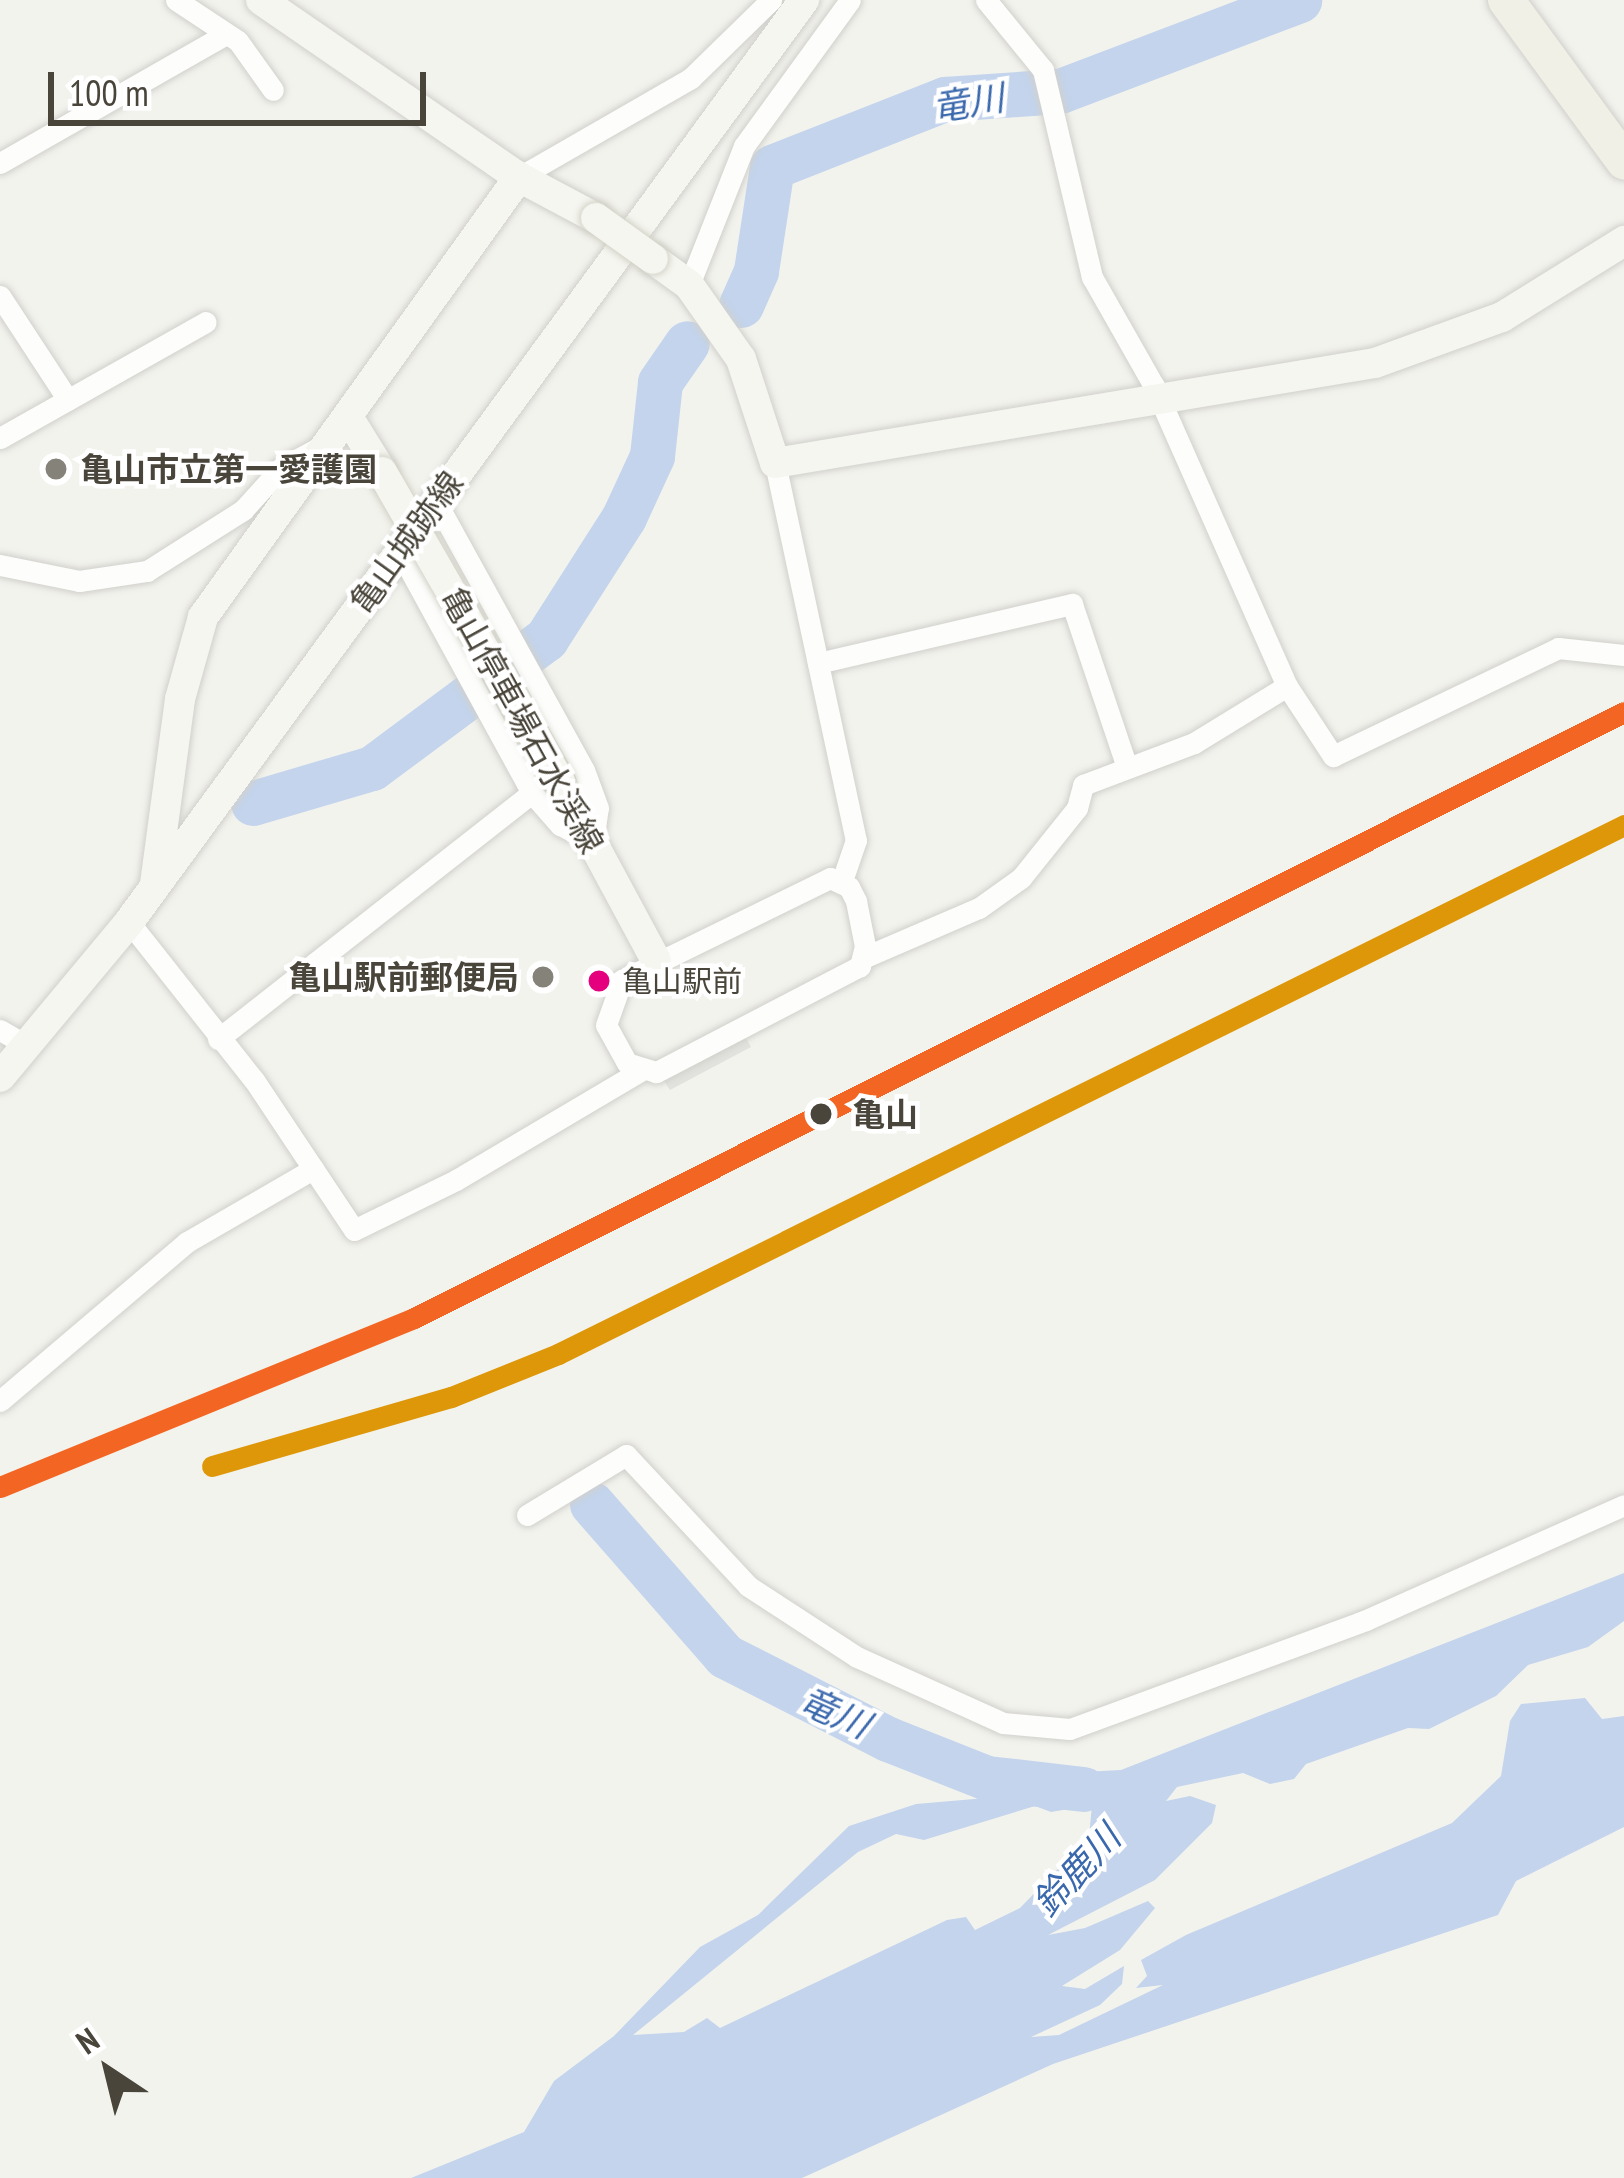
<!DOCTYPE html>
<html>
<head>
<meta charset="utf-8">
<style>
	body { margin:0 }
	#map { position:relative; width:1624px; height:2178px; overflow:hidden; background:#f3f3ee; font-family:"PT Sans Narrow","Noto Sans JP",sans-serif }
	div>[style] { position:absolute }
	.parking>* { inset:0; background:#e2e2de }
	.water>* { inset:0; background:#c3d4ec }
	.river>* { height:45px; margin:-22.5px; padding:0 22.5px; transform-origin:22.5px; border-radius:22.5px; background:#c3d4ec }
	.roads { filter:drop-shadow(0 0 3px #d1d0cc) drop-shadow(0 0 3px #d1d0cc) }
	.street>* { height:21px; margin:-10.5px; padding:0 10.5px; transform-origin:10.5px; border-radius:10.5px; background:#fdfdfc }
	.secondary>* { height:30px; margin:-15px; padding:0 15px; transform-origin:15px; border-radius:15px; background:#f6f6f1 }
	.primary>* { height:36px; margin:-18px; padding:0 18px; transform-origin:18px; border-radius:18px; background:#f0f0e6 }
	.bridges { filter:drop-shadow(0 0 3px #d2d2c7) drop-shadow(0 0 3px #d2d2c7) }
	.secondary-bridge>* { height:30px; margin:-15px; padding:0 15px; transform-origin:15px; border-radius:15px; background:#f6f6f1 }
	.rail-1>* { height:21px; margin:-10.5px; padding:0 10.5px; transform-origin:10.5px; border-radius:10.5px; background:#f26522 }
	.rail-2>* { height:21px; margin:-10.5px; padding:0 10.5px; transform-origin:10.5px; border-radius:10.5px; background:#dd9709 }
	.dots>* { width:33px; height:33px; translate:-50% -50%; box-sizing:border-box; border:6px solid #fff; border-radius:50% }
	span { translate:-50% -50%; white-space:nowrap; text-align:center; line-height:1.15; -webkit-text-stroke:9px #fff; paint-order:stroke }
	.bus-label { font-size:30px; color:#49453a }
	.left { translate:0 -50%; text-align:left }
	.poi-label { font-size:33px; color:#49453a; font-weight:700 }
	.right { translate:-100% -50%; text-align:right }
	.street-label { font-size:33px; color:#49453a }
	.stop-label { font-size:33px; color:#49453a; font-weight:700 }
	.water-label { font-size:36px; color:#3a68ad; font-style:italic }
	.north { position:absolute; left:48px; top:2010px; width:120px; height:120px; -webkit-text-stroke:9px #fff; paint-order:stroke; rotate:325deg; font-size:33px; font-weight:700; line-height:48px; text-align:center; color:#49453a }
	.north::after { content:''; display:block; margin:auto; width:42px; height:54px; background:#49453a; clip-path:polygon(50% 0,100% 100%,50% 72%,0 100%) }
	.scale { position:absolute; left:48px; top:72px; width:378px; height:54px; box-sizing:border-box; border:6px solid #49453a; border-top:0; padding-left:15px; font-size:36px; line-height:42px; white-space:nowrap; color:#49453a; -webkit-text-stroke:9px #fff; paint-order:stroke }
</style>
</head>
<body>
<div id="map">
	<div class="parking">
		<div style="clip-path:polygon(746px 1038px,751px 1047px,670px 1090px,664px 1081px)"></div>
	</div>
	<div class="water">
		<div style="clip-path:polygon(evenodd,1624px 1573px,1624px 1621px,1588px 1647px,1528px 1665px,1496px 1696px,1429px 1729px,1408px 1728px,1306px 1764px,1294px 1779px,1270px 1784px,1243px 1773px,1177px 1787px,1166px 1801px,1190px 1796px,1216px 1805px,1212px 1823px,1155px 1880px,1048px 1935px,1085px 1928px,1148px 1901px,1155px 1908px,1120px 1950px,1062px 1986px,1085px 1989px,1124px 1966px,1122px 1984px,1100px 2005px,1031px 2037px,1059px 2035px,1163px 1985px,1136px 1988px,1147px 1976px,1141px 1960px,1186px 1935px,1452px 1823px,1501px 1776px,1510px 1721px,1521px 1704px,1585px 1698px,1602px 1719px,1624px 1716px,1624px 1827px,1516px 1881px,1498px 1915px,1053px 2064px,802px 2178px,411px 2178px,524px 2132px,554px 2081px,614px 2036px,700px 1947px,758px 1915px,849px 1826px,916px 1804px,986px 1798px,1043px 1774px,1121px 1770px,1624px 1573px,1092px 1805px,1089px 1837px,1020px 1908px,975px 1930px,966px 1917px,947px 1920px,720px 2028px,707px 2018px,684px 2032px,633px 2035px,858px 1852px,896px 1834px,924px 1840px,1035px 1806px,1051px 1812px,1092px 1805px)"></div>
	</div>
	<div class="river">
		<div style="left:741px;top:305px;width:37px;rotate:-66deg"></div>
		<div style="left:756px;top:271px;width:105px;rotate:-81.3deg"></div>
		<div style="left:772px;top:167px;width:186px;rotate:-21.5deg"></div>
		<div style="left:945px;top:99px;width:115px;rotate:-4deg"></div>
		<div style="left:1060px;top:91px;width:256px;rotate:-20.8deg"></div>
		<div style="left:253px;top:803px;width:124px;rotate:-16.4deg"></div>
		<div style="left:372px;top:768px;width:217px;rotate:-36.6deg"></div>
		<div style="left:546px;top:639px;width:145px;rotate:-57.4deg"></div>
		<div style="left:624px;top:517px;width:67px;rotate:-65.3deg"></div>
		<div style="left:652px;top:456px;width:74px;rotate:-83.8deg"></div>
		<div style="left:660px;top:382px;width:47px;rotate:-55.3deg"></div>
		<div style="left:592px;top:1504px;width:202px;rotate:48.8deg"></div>
		<div style="left:725px;top:1656px;width:183px;rotate:27deg"></div>
		<div style="left:888px;top:1739px;width:106px;rotate:21.5deg"></div>
		<div style="left:987px;top:1778px;width:97px;rotate:6.5deg"></div>
	</div>
	<div class="roads">
		<div class="street">
			<div style="left:176px;top:0;width:74px;rotate:33.5deg"></div>
			<div style="left:238px;top:41px;width:60px;rotate:54.5deg"></div>
			<div style="left:986px;top:0;width:90px;rotate:50.8deg"></div>
			<div style="left:1043px;top:70px;width:213px;rotate:76.7deg"></div>
			<div style="left:1092px;top:277px;width:125px;rotate:60.4deg"></div>
			<div style="left:1154px;top:386px;width:328px;rotate:66.1deg"></div>
			<div style="left:1287px;top:686px;width:84px;rotate:56.7deg"></div>
			<div style="left:1333px;top:756px;width:250px;rotate:-25.6deg"></div>
			<div style="left:1558px;top:648px;width:66px;rotate:6.1deg"></div>
			<div style="left:0;top:163px;width:257px;rotate:-29.7deg"></div>
			<div style="left:519px;top:177px;width:198px;rotate:-29.9deg"></div>
			<div style="left:691px;top:78px;width:112px;rotate:-44.3deg"></div>
			<div style="left:689px;top:285px;width:149px;rotate:-68.4deg"></div>
			<div style="left:744px;top:146px;width:180px;rotate:-54deg"></div>
			<div style="left:0;top:296px;width:124px;rotate:56.8deg"></div>
			<div style="left:0;top:438px;width:236px;rotate:-29.4deg"></div>
			<div style="left:775px;top:463px;width:386px;rotate:77.9deg"></div>
			<div style="left:856px;top:840px;width:43px;rotate:108.9deg"></div>
			<div style="left:400px;top:552px;width:275px;rotate:61.3deg"></div>
			<div style="left:532px;top:793px;width:43px;rotate:48.8deg"></div>
			<div style="left:560px;top:825px;width:37px;rotate:27deg"></div>
			<div style="left:593px;top:842px;width:34px;rotate:-82deg"></div>
			<div style="left:598px;top:808px;width:40px;rotate:-110.2deg"></div>
			<div style="left:584px;top:770px;width:306px;rotate:-118.9deg"></div>
			<div style="left:0;top:565px;width:81px;rotate:11.4deg"></div>
			<div style="left:79px;top:581px;width:69px;rotate:-8.4deg"></div>
			<div style="left:147px;top:571px;width:114px;rotate:-32.4deg"></div>
			<div style="left:243px;top:510px;width:57px;rotate:-47.9deg"></div>
			<div style="left:281px;top:468px;width:44px;rotate:-28.3deg"></div>
			<div style="left:818px;top:663px;width:261px;rotate:-13.1deg"></div>
			<div style="left:1072px;top:604px;width:172px;rotate:71.4deg"></div>
			<div style="left:830px;top:878px;width:21px;rotate:25deg"></div>
			<div style="left:849px;top:887px;width:16px;rotate:63deg"></div>
			<div style="left:856px;top:901px;width:46px;rotate:78.7deg"></div>
			<div style="left:865px;top:946px;width:21px;rotate:104deg"></div>
			<div style="left:860px;top:966px;width:230px;rotate:152.5deg"></div>
			<div style="left:656px;top:1072px;width:30px;rotate:-163deg"></div>
			<div style="left:627px;top:1063px;width:43px;rotate:-118.9deg"></div>
			<div style="left:606px;top:1025px;width:48px;rotate:-70.4deg"></div>
			<div style="left:622px;top:980px;width:232px;rotate:-26.1deg"></div>
			<div style="left:129px;top:922px;width:201px;rotate:51.7deg"></div>
			<div style="left:254px;top:1080px;width:180px;rotate:56.3deg"></div>
			<div style="left:354px;top:1230px;width:114px;rotate:-26.1deg"></div>
			<div style="left:456px;top:1180px;width:214px;rotate:-30.6deg"></div>
			<div style="left:865px;top:957px;width:124px;rotate:-23.3deg"></div>
			<div style="left:979px;top:908px;width:52px;rotate:-35.5deg"></div>
			<div style="left:1021px;top:878px;width:90px;rotate:-51.3deg"></div>
			<div style="left:1077px;top:808px;width:24px;rotate:-75deg"></div>
			<div style="left:1083px;top:785px;width:119px;rotate:-20.7deg"></div>
			<div style="left:1194px;top:743px;width:109px;rotate:-31.5deg"></div>
			<div style="left:0;top:1030px;width:30px;rotate:30deg"></div>
			<div style="left:218px;top:1039px;width:399px;rotate:-38.1deg"></div>
			<div style="left:0;top:1401px;width:245px;rotate:-40.4deg"></div>
			<div style="left:187px;top:1242px;width:146px;rotate:-30.1deg"></div>
			<div style="left:527px;top:1515px;width:116px;rotate:-31.2deg"></div>
			<div style="left:626px;top:1455px;width:179px;rotate:47deg"></div>
			<div style="left:748px;top:1586px;width:130px;rotate:33.1deg"></div>
			<div style="left:857px;top:1657px;width:160px;rotate:24.3deg"></div>
			<div style="left:1003px;top:1723px;width:67px;rotate:5.1deg"></div>
			<div style="left:1070px;top:1729px;width:315px;rotate:-20.2deg"></div>
			<div style="left:1366px;top:1620px;width:282px;rotate:-24deg"></div>
		</div>
		<div class="secondary">
			<div style="left:261px;top:0;width:313px;rotate:34.5deg"></div>
			<div style="left:519px;top:177px;width:87px;rotate:28deg"></div>
			<div style="left:653px;top:259px;width:44px;rotate:35.8deg"></div>
			<div style="left:689px;top:285px;width:90px;rotate:54.9deg"></div>
			<div style="left:741px;top:359px;width:109px;rotate:71.9deg"></div>
			<div style="left:775px;top:463px;width:608px;rotate:-9.46deg"></div>
			<div style="left:1375px;top:363px;width:135px;rotate:-19.9deg"></div>
			<div style="left:1502px;top:317px;width:144px;rotate:-31.9deg"></div>
			<div style="left:350px;top:420px;width:61px;rotate:58.4deg"></div>
			<div style="left:560px;top:782px;width:202px;rotate:61.7deg"></div>
			<div style="left:155px;top:884px;width:187px;rotate:-82.3deg"></div>
			<div style="left:180px;top:699px;width:85px;rotate:-74.3deg"></div>
			<div style="left:203px;top:617px;width:542px;rotate:-54.31deg"></div>
			<div style="left:0;top:1077px;width:202px;rotate:-50.2deg"></div>
			<div style="left:129px;top:922px;width:1143px;rotate:-53.79deg"></div>
		</div>
		<div class="primary">
			<div style="left:1506px;top:0;width:200px;rotate:53.8deg"></div>
		</div>
	</div>
	<div class="bridges">
		<div class="secondary-bridge">
			<div style="left:596px;top:218px;width:70px;rotate:35.7deg"></div>
			<div style="left:382px;top:472px;width:357px;rotate:60.1deg"></div>
		</div>
	</div>
	<div class="rail-1">
		<div style="left:0;top:1487px;width:447px;rotate:-22.2deg"></div>
		<div style="left:414px;top:1318px;width:1353px;rotate:-26.6deg"></div>
	</div>
	<div class="rail-2">
		<div style="left:212px;top:1466px;width:249px;rotate:-16.1deg"></div>
		<div style="left:451px;top:1397px;width:115px;rotate:-21.9deg"></div>
		<div style="left:558px;top:1354px;width:1190px;rotate:-26.39deg"></div>
	</div>
	<div class="dots">
		<div style="left:56px;top:469px;background:#848279"></div>
		<div style="left:543px;top:977px;background:#848279"></div>
		<div style="left:599px;top:981px;background:#e5007d"></div>
		<div style="left:821px;top:1114px;background:#49453a"></div>
	</div>
	<div class="bus-label">
		<span class="left" style="left:622px;top:981px">亀山駅前</span>
	</div>
	<div class="poi-label">
		<span class="left" style="left:80px;top:469px">亀山市立第一愛護園</span>
		<span class="right" style="left:519px;top:977px">亀山駅前郵便局</span>
	</div>
	<div class="street-label">
		<span style="left:406px;top:542px;rotate:-54deg">亀山城跡線</span>
		<span style="left:523px;top:720px;rotate:61deg">亀山停車場石水渓線</span>
	</div>
	<div class="stop-label">
		<span class="left" style="left:852px;top:1114px">亀山</span>
	</div>
	<div class="water-label">
		<span style="left:968px;top:102px;rotate:-9deg">竜川</span>
		<span style="left:835px;top:1712px;rotate:24deg">竜川</span>
		<span style="left:1076px;top:1870px;rotate:-47deg">鈴鹿川</span>
	</div>
	<div class="north">N</div>
	<div class="scale">100 m</div>
</div>
</body>
</html>
